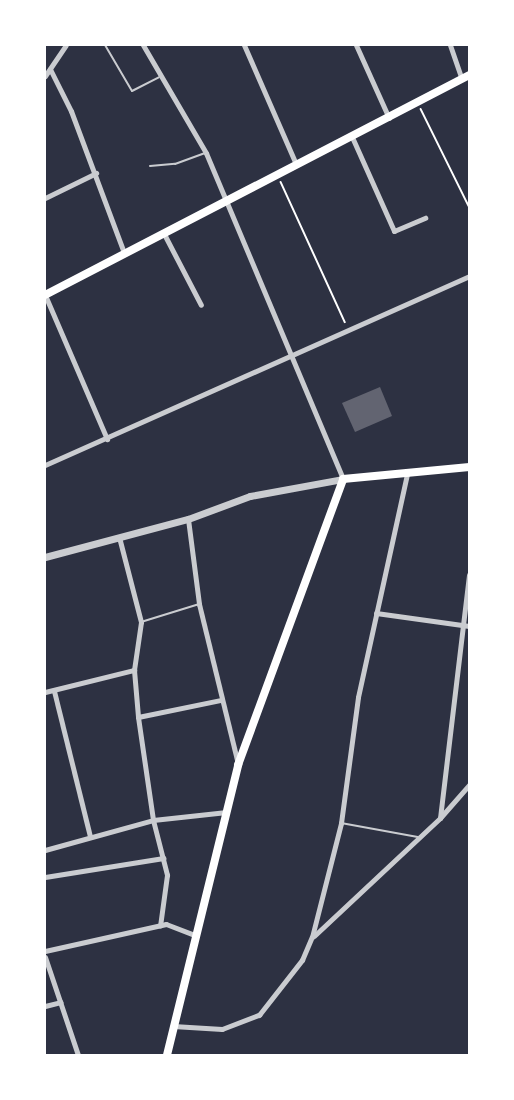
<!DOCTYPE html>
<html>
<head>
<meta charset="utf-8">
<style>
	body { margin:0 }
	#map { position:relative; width:514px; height:1100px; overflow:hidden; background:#2d3142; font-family:Raleway,sans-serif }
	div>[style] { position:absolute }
	.building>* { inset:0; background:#626471 }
	.path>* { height:1.5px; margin:-0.75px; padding:0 0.75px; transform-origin:0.75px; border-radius:0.75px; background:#fff }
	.service>* { height:2px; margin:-1px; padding:0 1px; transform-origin:1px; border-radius:1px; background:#caccd0 }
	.minor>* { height:5px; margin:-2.5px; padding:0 2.5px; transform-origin:2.5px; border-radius:2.5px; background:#caccd0 }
	.tertiary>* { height:7px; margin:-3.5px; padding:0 3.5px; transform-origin:3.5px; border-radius:3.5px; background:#caccd0 }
	.secondary>* { height:8px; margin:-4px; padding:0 4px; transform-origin:4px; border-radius:4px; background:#fff }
	.primary>* { height:8px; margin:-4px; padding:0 4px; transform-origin:4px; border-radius:4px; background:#fff }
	span { translate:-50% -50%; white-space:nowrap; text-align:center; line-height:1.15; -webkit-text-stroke:6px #fff; paint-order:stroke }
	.frame { position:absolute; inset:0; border:46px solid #fff; pointer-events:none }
</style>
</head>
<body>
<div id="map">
	<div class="building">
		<div style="clip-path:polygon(380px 387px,392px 416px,355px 432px,342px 403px)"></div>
	</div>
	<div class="path">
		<div style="left:421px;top:109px;width:108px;rotate:63.7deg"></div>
		<div style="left:281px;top:182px;width:154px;rotate:65.4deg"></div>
	</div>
	<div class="service">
		<div style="left:105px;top:45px;width:53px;rotate:59.6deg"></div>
		<div style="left:132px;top:91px;width:30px;rotate:-27deg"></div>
		<div style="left:150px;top:166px;width:25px;rotate:-5deg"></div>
		<div style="left:175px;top:164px;width:32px;rotate:-20deg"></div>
		<div style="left:141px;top:622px;width:61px;rotate:-17.2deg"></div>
		<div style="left:341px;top:823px;width:78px;rotate:10.3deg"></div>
	</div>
	<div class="minor">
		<div style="left:143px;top:45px;width:125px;rotate:59.7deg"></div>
		<div style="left:206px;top:153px;width:354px;rotate:67.2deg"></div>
		<div style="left:244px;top:45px;width:130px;rotate:66.4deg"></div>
		<div style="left:356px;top:45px;width:80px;rotate:65.7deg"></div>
		<div style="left:450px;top:45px;width:36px;rotate:71deg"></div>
		<div style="left:50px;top:69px;width:47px;rotate:63.4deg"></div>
		<div style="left:71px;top:111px;width:152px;rotate:69.5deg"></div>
		<div style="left:45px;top:76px;width:37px;rotate:-56deg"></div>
		<div style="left:352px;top:137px;width:103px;rotate:65.9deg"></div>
		<div style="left:394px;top:231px;width:34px;rotate:-23deg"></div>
		<div style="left:45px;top:198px;width:57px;rotate:-26.1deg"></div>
		<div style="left:163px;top:232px;width:82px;rotate:62.5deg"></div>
		<div style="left:45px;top:295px;width:157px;rotate:66.7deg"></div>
		<div style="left:45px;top:465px;width:464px;rotate:-24deg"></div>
		<div style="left:188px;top:519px;width:86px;rotate:82.6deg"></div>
		<div style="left:199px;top:604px;width:165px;rotate:76.3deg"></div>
		<div style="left:119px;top:537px;width:88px;rotate:75.5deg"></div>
		<div style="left:141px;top:622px;width:49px;rotate:98.3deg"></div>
		<div style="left:134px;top:670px;width:47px;rotate:85.1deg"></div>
		<div style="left:138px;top:717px;width:104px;rotate:81.7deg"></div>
		<div style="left:153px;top:820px;width:57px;rotate:75.7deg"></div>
		<div style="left:167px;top:875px;width:51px;rotate:97.8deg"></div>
		<div style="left:376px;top:613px;width:94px;rotate:8deg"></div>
		<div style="left:54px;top:691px;width:150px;rotate:76.1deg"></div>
		<div style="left:45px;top:692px;width:92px;rotate:-13.9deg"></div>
		<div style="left:138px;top:717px;width:85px;rotate:-11.6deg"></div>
		<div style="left:440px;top:818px;width:245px;rotate:-83.2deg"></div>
		<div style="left:45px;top:850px;width:112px;rotate:-15.5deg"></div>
		<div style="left:153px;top:820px;width:74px;rotate:-6.2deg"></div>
		<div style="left:45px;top:877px;width:120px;rotate:-9.1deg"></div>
		<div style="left:314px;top:936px;width:173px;rotate:-43.1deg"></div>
		<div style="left:440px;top:818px;width:44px;rotate:-48.7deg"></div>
		<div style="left:45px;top:951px;width:124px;rotate:-12.6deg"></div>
		<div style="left:166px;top:924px;width:33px;rotate:21deg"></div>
		<div style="left:45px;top:957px;width:103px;rotate:71.4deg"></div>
		<div style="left:45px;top:1006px;width:16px;rotate:-14deg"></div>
		<div style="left:173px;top:1026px;width:49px;rotate:3.5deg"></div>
		<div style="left:222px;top:1029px;width:40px;rotate:-21deg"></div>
		<div style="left:259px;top:1015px;width:70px;rotate:-52deg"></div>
		<div style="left:302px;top:960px;width:25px;rotate:-67deg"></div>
		<div style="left:312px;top:937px;width:118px;rotate:-75.7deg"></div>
		<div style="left:341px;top:823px;width:127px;rotate:-82.3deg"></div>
		<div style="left:358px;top:697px;width:228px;rotate:-77.6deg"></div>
	</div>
	<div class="tertiary">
		<div style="left:45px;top:557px;width:148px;rotate:-14.9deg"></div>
		<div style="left:188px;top:519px;width:66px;rotate:-20.4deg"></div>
		<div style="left:250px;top:496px;width:95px;rotate:-10.4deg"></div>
	</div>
	<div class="secondary">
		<div style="left:167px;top:1055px;width:299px;rotate:-76.2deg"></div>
		<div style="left:238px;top:765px;width:305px;rotate:-69.8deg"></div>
		<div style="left:343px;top:479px;width:127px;rotate:-5.4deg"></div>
	</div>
	<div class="primary">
		<div style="left:45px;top:295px;width:478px;rotate:-27.4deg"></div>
	</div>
	<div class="frame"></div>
</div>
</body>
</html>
